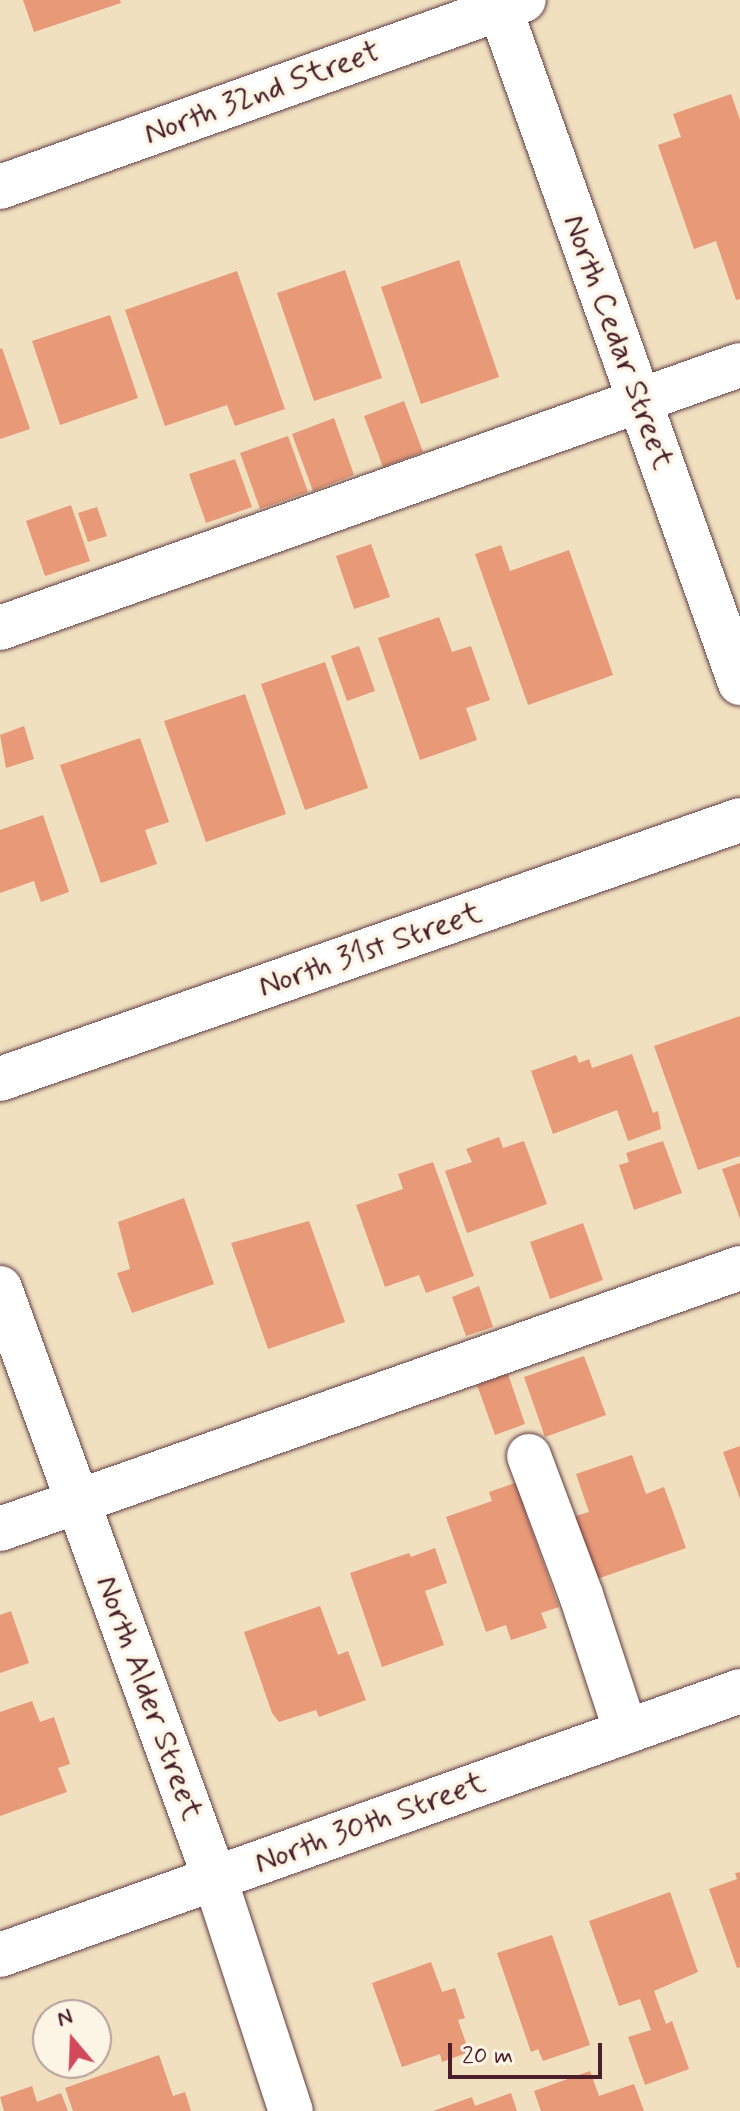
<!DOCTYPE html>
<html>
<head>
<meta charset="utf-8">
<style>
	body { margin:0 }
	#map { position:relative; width:740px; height:2111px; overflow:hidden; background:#f0e0c0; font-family:Mynerve,sans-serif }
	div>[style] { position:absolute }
	.building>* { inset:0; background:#e79978 }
	.roads { filter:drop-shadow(0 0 2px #633c41) drop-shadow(0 0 2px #633c41) }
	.minor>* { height:44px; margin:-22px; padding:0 22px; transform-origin:22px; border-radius:22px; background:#fff }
	.major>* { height:44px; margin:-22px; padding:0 22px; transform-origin:22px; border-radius:22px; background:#fff }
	span { translate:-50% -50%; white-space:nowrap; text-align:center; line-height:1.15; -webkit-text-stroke:7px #fcf5e5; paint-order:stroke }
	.street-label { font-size:32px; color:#4a1f2b }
	.north { position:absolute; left:32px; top:1999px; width:80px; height:80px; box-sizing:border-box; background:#fcf5e5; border:2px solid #b59f9b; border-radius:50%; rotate:341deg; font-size:22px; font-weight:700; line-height:32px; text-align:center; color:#4a1f2b }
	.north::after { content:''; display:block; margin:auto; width:28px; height:36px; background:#d1495b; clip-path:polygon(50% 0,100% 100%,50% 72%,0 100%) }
	.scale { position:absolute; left:448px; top:2043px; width:154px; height:36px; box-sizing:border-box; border:4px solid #4a1f2b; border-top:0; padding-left:10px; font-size:24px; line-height:28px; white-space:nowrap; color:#4a1f2b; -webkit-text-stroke:6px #fcf5e5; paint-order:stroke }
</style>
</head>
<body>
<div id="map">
	<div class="building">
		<div style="clip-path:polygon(23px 0,120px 0,121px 3px,34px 32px)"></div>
		<div style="clip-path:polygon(731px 94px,740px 120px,740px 299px,736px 300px,716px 241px,694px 249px,658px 145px,681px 137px,673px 114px)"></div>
		<div style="clip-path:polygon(459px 260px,499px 377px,421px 404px,381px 287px)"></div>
		<div style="clip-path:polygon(345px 270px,382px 378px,314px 401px,277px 293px)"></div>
		<div style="clip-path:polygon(237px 271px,285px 409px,235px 426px,227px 405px,165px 426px,125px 310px)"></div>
		<div style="clip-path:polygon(110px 315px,138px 398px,60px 425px,32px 341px)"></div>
		<div style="clip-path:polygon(2px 348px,30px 429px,0 439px,0 349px)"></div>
		<div style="clip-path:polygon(404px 401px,423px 452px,383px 467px,364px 416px)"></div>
		<div style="clip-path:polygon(334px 418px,354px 475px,313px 491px,292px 434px)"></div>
		<div style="clip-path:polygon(288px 436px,308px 492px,260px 509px,240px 453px)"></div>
		<div style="clip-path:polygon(235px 459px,252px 507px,206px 523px,189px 474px)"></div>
		<div style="clip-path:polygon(71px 505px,90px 561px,45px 576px,26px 521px)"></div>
		<div style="clip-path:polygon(97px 507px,107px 536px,88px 542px,78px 513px)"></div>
		<div style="clip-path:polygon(371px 544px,390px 597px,354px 609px,336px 556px)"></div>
		<div style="clip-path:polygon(501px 545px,510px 571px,569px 550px,613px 675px,528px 705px,475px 554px)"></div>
		<div style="clip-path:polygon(439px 617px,452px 652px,471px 646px,490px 700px,466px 708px,477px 740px,420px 760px,378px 638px)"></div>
		<div style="clip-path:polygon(359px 646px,375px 691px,347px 701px,331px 656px)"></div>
		<div style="clip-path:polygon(325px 662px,368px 788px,305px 810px,261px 684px)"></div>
		<div style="clip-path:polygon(245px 694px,286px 814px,206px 842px,164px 721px)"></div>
		<div style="clip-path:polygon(24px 726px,34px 759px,6px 768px,0 735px)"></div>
		<div style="clip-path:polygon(140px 738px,169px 822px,145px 830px,157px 864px,101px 883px,60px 765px)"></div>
		<div style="clip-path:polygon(43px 815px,69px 892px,41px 902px,34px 881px,0 893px,0 830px)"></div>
		<div style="clip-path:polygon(740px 1016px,740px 1156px,698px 1170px,654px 1046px)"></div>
		<div style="clip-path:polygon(632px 1054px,653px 1113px,658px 1111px,661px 1129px,628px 1141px,617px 1110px,553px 1134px,531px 1071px,576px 1055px,579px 1063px,589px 1059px,592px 1068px)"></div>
		<div style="clip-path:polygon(499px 1137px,503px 1148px,524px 1141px,547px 1204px,467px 1233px,445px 1171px,472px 1162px,466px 1149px)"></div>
		<div style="clip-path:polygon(663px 1141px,682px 1193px,634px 1210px,619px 1165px,629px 1162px,626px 1153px)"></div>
		<div style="clip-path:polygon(433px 1162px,474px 1276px,426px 1293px,419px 1275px,385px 1287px,356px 1205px,403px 1189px,398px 1174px)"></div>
		<div style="clip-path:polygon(740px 1163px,740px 1219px,722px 1169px)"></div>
		<div style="clip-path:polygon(184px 1198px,214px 1284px,132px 1313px,117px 1273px,130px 1269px,118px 1222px)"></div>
		<div style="clip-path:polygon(309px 1221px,345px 1322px,268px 1349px,231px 1243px)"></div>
		<div style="clip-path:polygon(583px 1223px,603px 1280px,550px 1299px,530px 1242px)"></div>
		<div style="clip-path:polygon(479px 1286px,493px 1327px,466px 1336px,452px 1297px)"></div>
		<div style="clip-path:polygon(584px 1356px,606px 1415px,545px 1437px,524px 1377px)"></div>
		<div style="clip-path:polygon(508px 1374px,525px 1424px,495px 1435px,477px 1385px)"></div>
		<div style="clip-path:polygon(740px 1446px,740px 1499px,723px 1452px)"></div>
		<div style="clip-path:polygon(632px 1455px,646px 1494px,664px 1487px,686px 1548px,594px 1580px,572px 1517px,589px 1512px,576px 1474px)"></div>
		<div style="clip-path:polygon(521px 1481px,532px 1512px,526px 1514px,559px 1607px,541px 1613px,547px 1628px,511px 1640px,506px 1625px,486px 1632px,446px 1517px,492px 1501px,489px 1492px)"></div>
		<div style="clip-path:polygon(435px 1548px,447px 1583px,425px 1591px,444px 1645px,382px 1667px,350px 1573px,409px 1553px,411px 1557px)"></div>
		<div style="clip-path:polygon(320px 1606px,338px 1655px,348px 1651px,366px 1700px,319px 1717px,316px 1710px,279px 1722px,272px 1713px,244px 1632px)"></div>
		<div style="clip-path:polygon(11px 1611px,29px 1663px,0 1673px,0 1615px)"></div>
		<div style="clip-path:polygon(32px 1701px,40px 1722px,54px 1717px,70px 1764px,58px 1768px,67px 1792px,0 1816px,0 1712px)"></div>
		<div style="clip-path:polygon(740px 1872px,740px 1967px,737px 1968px,709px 1889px,737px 1879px,735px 1873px)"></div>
		<div style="clip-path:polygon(670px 1892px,698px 1972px,654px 1991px,666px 2024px,672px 2021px,689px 2069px,645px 2085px,628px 2037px,651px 2030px,640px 1999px,619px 2006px,589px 1921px)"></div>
		<div style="clip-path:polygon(552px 1935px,590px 2045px,543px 2061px,538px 2049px,531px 2052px,497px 1953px)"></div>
		<div style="clip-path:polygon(431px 1962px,442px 1992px,455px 1988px,465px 2018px,458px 2020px,469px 2052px,442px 2062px,440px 2054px,402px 2067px,372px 1983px)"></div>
		<div style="clip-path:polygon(159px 2055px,173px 2096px,185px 2092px,191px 2111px,73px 2111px,65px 2088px)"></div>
		<div style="clip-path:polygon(590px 2071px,599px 2096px,634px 2084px,644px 2111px,541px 2111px,534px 2091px)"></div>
		<div style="clip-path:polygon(32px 2086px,37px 2102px,61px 2093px,68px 2111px,4px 2111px,0 2097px)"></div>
		<div style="clip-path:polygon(511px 2093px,517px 2111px,433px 2111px,472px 2097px,475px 2106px)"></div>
	</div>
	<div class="roads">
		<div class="minor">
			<div style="left:497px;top:0;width:725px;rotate:70.42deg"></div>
			<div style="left:0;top:187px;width:556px;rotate:-19.64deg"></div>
			<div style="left:0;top:628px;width:785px;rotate:-19.57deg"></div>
			<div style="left:0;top:1079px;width:784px;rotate:-19.29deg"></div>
			<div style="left:0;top:1288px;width:629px;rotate:70.01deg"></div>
			<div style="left:215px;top:1879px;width:244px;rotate:71.9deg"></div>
			<div style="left:529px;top:1456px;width:148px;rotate:69.5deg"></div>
			<div style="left:581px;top:1595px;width:144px;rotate:71.8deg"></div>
			<div style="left:0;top:1529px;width:785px;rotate:-19.43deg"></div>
		</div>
		<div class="major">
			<div style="left:0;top:1955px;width:786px;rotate:-19.63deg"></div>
		</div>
	</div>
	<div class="street-label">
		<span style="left:262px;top:93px;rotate:-20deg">North 32nd Street</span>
		<span style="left:618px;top:342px;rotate:70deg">North Cedar Street</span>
		<span style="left:370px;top:950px;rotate:-19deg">North 31st Street</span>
		<span style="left:149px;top:1698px;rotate:70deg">North Alder Street</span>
		<span style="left:370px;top:1823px;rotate:-20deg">North 30th Street</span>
	</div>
	<div class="north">N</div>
	<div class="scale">20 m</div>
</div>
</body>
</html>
